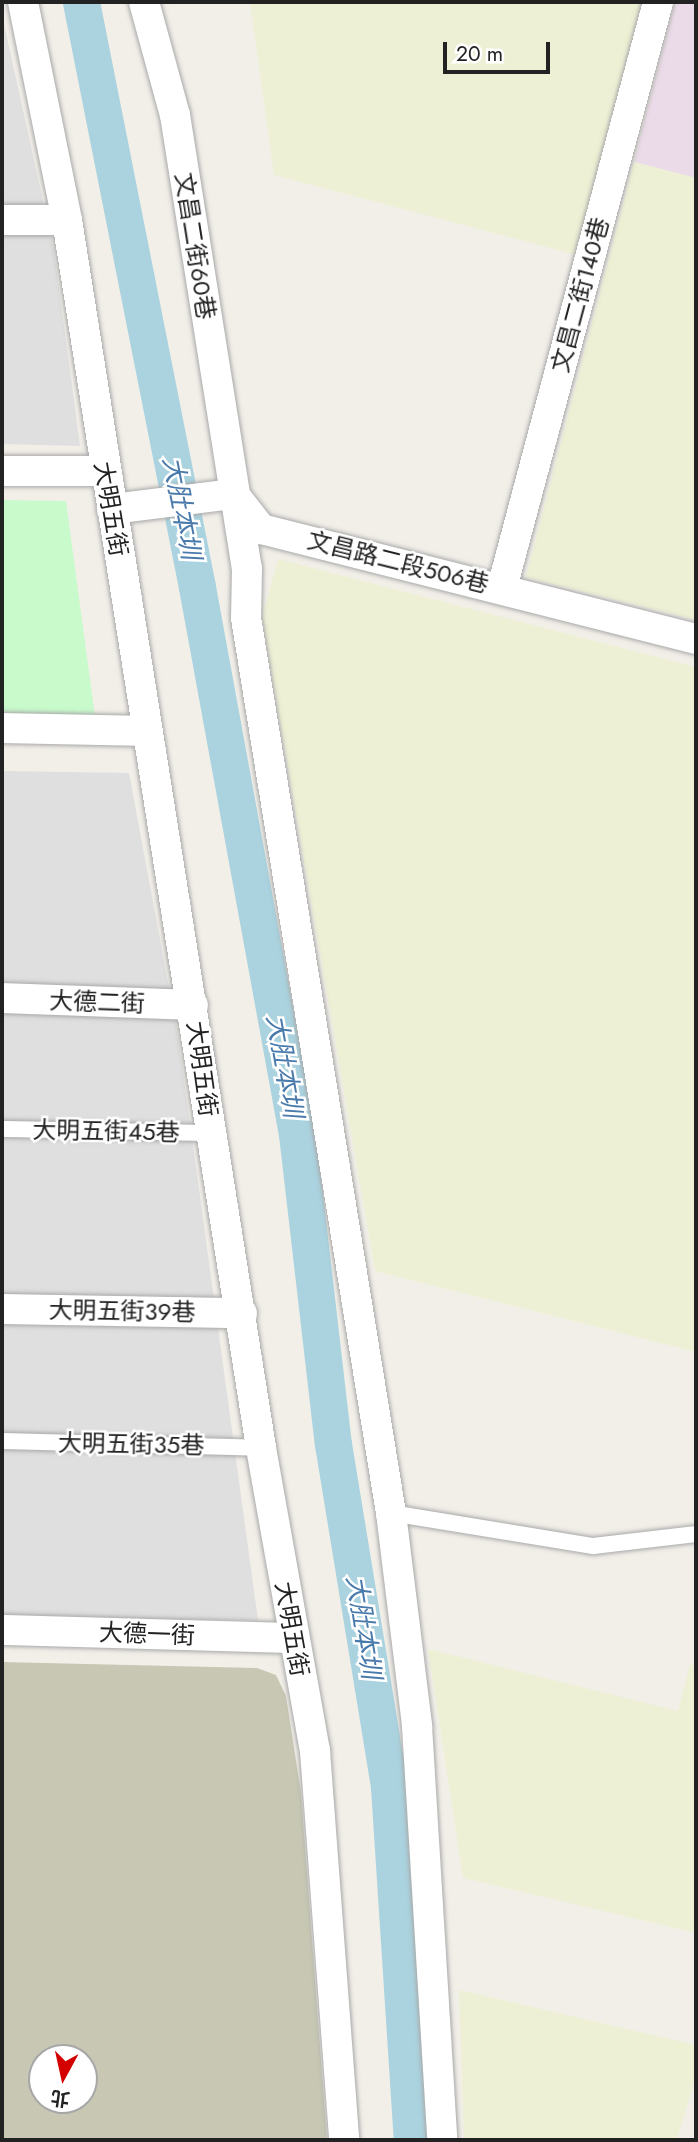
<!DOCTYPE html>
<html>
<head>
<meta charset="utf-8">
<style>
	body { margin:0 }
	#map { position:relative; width:698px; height:2142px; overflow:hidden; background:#f2efe9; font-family:Jost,"Noto Sans TC",sans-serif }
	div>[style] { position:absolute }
	.residential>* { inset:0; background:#e0dfdf }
	.industrial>* { inset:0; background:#ebdbe8 }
	.construction>* { inset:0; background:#c7c7b4 }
	.farmland>* { inset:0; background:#eef0d5 }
	.park>* { inset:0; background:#c8facc }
	.canal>* { height:37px; margin:-18.5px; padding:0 18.5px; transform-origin:18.5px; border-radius:18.5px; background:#aad3df }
	.roads { filter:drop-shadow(0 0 2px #a9a9a9) drop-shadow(0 0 2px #a9a9a9) }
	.lane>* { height:16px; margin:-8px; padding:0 8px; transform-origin:8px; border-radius:8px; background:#fff }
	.street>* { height:30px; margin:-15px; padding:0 15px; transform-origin:15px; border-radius:15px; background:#fff }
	span { translate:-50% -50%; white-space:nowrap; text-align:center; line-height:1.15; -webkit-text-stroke:5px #fff; paint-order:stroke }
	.street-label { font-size:24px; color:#222 }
	.water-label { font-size:26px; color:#4a7aab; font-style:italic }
	.frame { position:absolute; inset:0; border:4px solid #222; pointer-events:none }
	.north { position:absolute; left:28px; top:2044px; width:70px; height:70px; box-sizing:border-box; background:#fff; border:2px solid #a7a7a7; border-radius:50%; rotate:188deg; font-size:19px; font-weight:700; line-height:28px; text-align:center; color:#222 }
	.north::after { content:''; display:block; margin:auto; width:24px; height:32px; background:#d40000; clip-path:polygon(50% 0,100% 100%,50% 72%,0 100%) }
	.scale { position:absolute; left:443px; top:42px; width:107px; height:32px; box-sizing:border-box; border:4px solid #222; border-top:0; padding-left:9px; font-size:21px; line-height:24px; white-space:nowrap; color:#222; -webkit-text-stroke:5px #fff; paint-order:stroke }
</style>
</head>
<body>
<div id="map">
	<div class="residential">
		<div style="clip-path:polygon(2px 15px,54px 251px,80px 446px,2px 444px)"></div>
		<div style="clip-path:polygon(2px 771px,129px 773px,178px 1036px,258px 1620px,2px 1618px)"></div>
	</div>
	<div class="industrial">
		<div style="clip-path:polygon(675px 2px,696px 2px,696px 178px,634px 162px)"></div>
	</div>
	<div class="construction">
		<div style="clip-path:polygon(evenodd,2px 1662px,257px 1668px,276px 1675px,286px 1696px,301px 1793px,327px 2140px,2px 2140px,2px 1662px,42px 2058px,84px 2058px,84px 2100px,42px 2100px,42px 2058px)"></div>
	</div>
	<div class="farmland">
		<div style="clip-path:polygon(250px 2px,655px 2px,581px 256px,274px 175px)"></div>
		<div style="clip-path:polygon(634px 162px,696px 178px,696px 620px,526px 577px)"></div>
		<div style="clip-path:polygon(278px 559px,696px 667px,696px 1352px,375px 1271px,262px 618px)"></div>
		<div style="clip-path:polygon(428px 1649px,678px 1711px,690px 1664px,696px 1666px,696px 1933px,463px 1878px)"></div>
		<div style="clip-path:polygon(459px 1990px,696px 2045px,696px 2076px,677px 2140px,464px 2140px)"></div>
	</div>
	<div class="park">
		<div style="clip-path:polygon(2px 500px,66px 501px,96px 724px,2px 722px)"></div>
	</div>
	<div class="canal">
		<div style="left:81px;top:2px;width:596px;rotate:78.78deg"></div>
		<div style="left:197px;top:587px;width:556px;rotate:79.64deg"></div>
		<div style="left:297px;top:1134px;width:312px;rotate:83.4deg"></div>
		<div style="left:333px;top:1444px;width:348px;rotate:80.7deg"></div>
		<div style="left:389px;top:1787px;width:354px;rotate:86.3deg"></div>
	</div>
	<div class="roads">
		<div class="lane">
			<div style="left:2px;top:1129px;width:209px;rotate:1.1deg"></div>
			<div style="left:2px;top:1441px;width:259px;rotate:1.5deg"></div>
			<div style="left:391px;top:1513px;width:205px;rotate:9.3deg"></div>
			<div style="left:593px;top:1546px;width:104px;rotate:-6.6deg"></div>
		</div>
		<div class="street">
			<div style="left:23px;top:2px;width:222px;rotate:78.6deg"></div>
			<div style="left:67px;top:220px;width:1243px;rotate:81.02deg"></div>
			<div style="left:261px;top:1448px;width:308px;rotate:79.9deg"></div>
			<div style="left:315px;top:1751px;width:390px;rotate:85.7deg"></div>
			<div style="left:144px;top:2px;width:117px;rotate:74.7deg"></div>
			<div style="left:175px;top:115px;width:459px;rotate:81deg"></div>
			<div style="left:247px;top:568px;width:50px;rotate:91.1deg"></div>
			<div style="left:246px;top:618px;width:907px;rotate:80.8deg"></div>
			<div style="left:391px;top:1513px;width:215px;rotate:83deg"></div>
			<div style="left:417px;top:1726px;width:415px;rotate:86.5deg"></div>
			<div style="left:2px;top:220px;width:65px"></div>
			<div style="left:2px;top:471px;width:102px"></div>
			<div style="left:236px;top:497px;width:41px;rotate:52deg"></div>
			<div style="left:261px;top:529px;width:449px;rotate:14.2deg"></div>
			<div style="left:112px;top:509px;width:122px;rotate:-7.1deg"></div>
			<div style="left:502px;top:588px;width:606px;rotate:-75.09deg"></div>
			<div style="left:2px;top:728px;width:145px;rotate:1.2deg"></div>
			<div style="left:2px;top:998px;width:191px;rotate:2.1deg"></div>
			<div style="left:2px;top:1309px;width:240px;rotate:1deg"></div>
			<div style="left:2px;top:1630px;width:291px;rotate:1.6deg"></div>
		</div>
	</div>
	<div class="street-label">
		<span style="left:195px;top:246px;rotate:81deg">文昌二街60巷</span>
		<span style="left:580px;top:295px;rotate:-75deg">文昌二街140巷</span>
		<span style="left:111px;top:509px;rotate:80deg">大明五街</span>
		<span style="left:398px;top:562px;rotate:14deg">文昌路二段506巷</span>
		<span style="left:97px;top:1002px;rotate:2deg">大德二街</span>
		<span style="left:202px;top:1069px;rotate:82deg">大明五街</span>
		<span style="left:106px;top:1131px;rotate:1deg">大明五街45巷</span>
		<span style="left:122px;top:1311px;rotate:1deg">大明五街39巷</span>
		<span style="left:131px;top:1444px;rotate:1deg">大明五街35巷</span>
		<span style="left:292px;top:1629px;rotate:80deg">大明五街</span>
		<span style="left:147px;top:1634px;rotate:2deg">大德一街</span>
	</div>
	<div class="water-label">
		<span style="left:181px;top:508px;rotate:79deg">大肚本圳</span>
		<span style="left:284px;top:1066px;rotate:80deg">大肚本圳</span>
		<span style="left:363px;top:1627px;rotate:81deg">大肚本圳</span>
	</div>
	<div class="frame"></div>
	<div class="north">北</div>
	<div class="scale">20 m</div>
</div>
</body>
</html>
